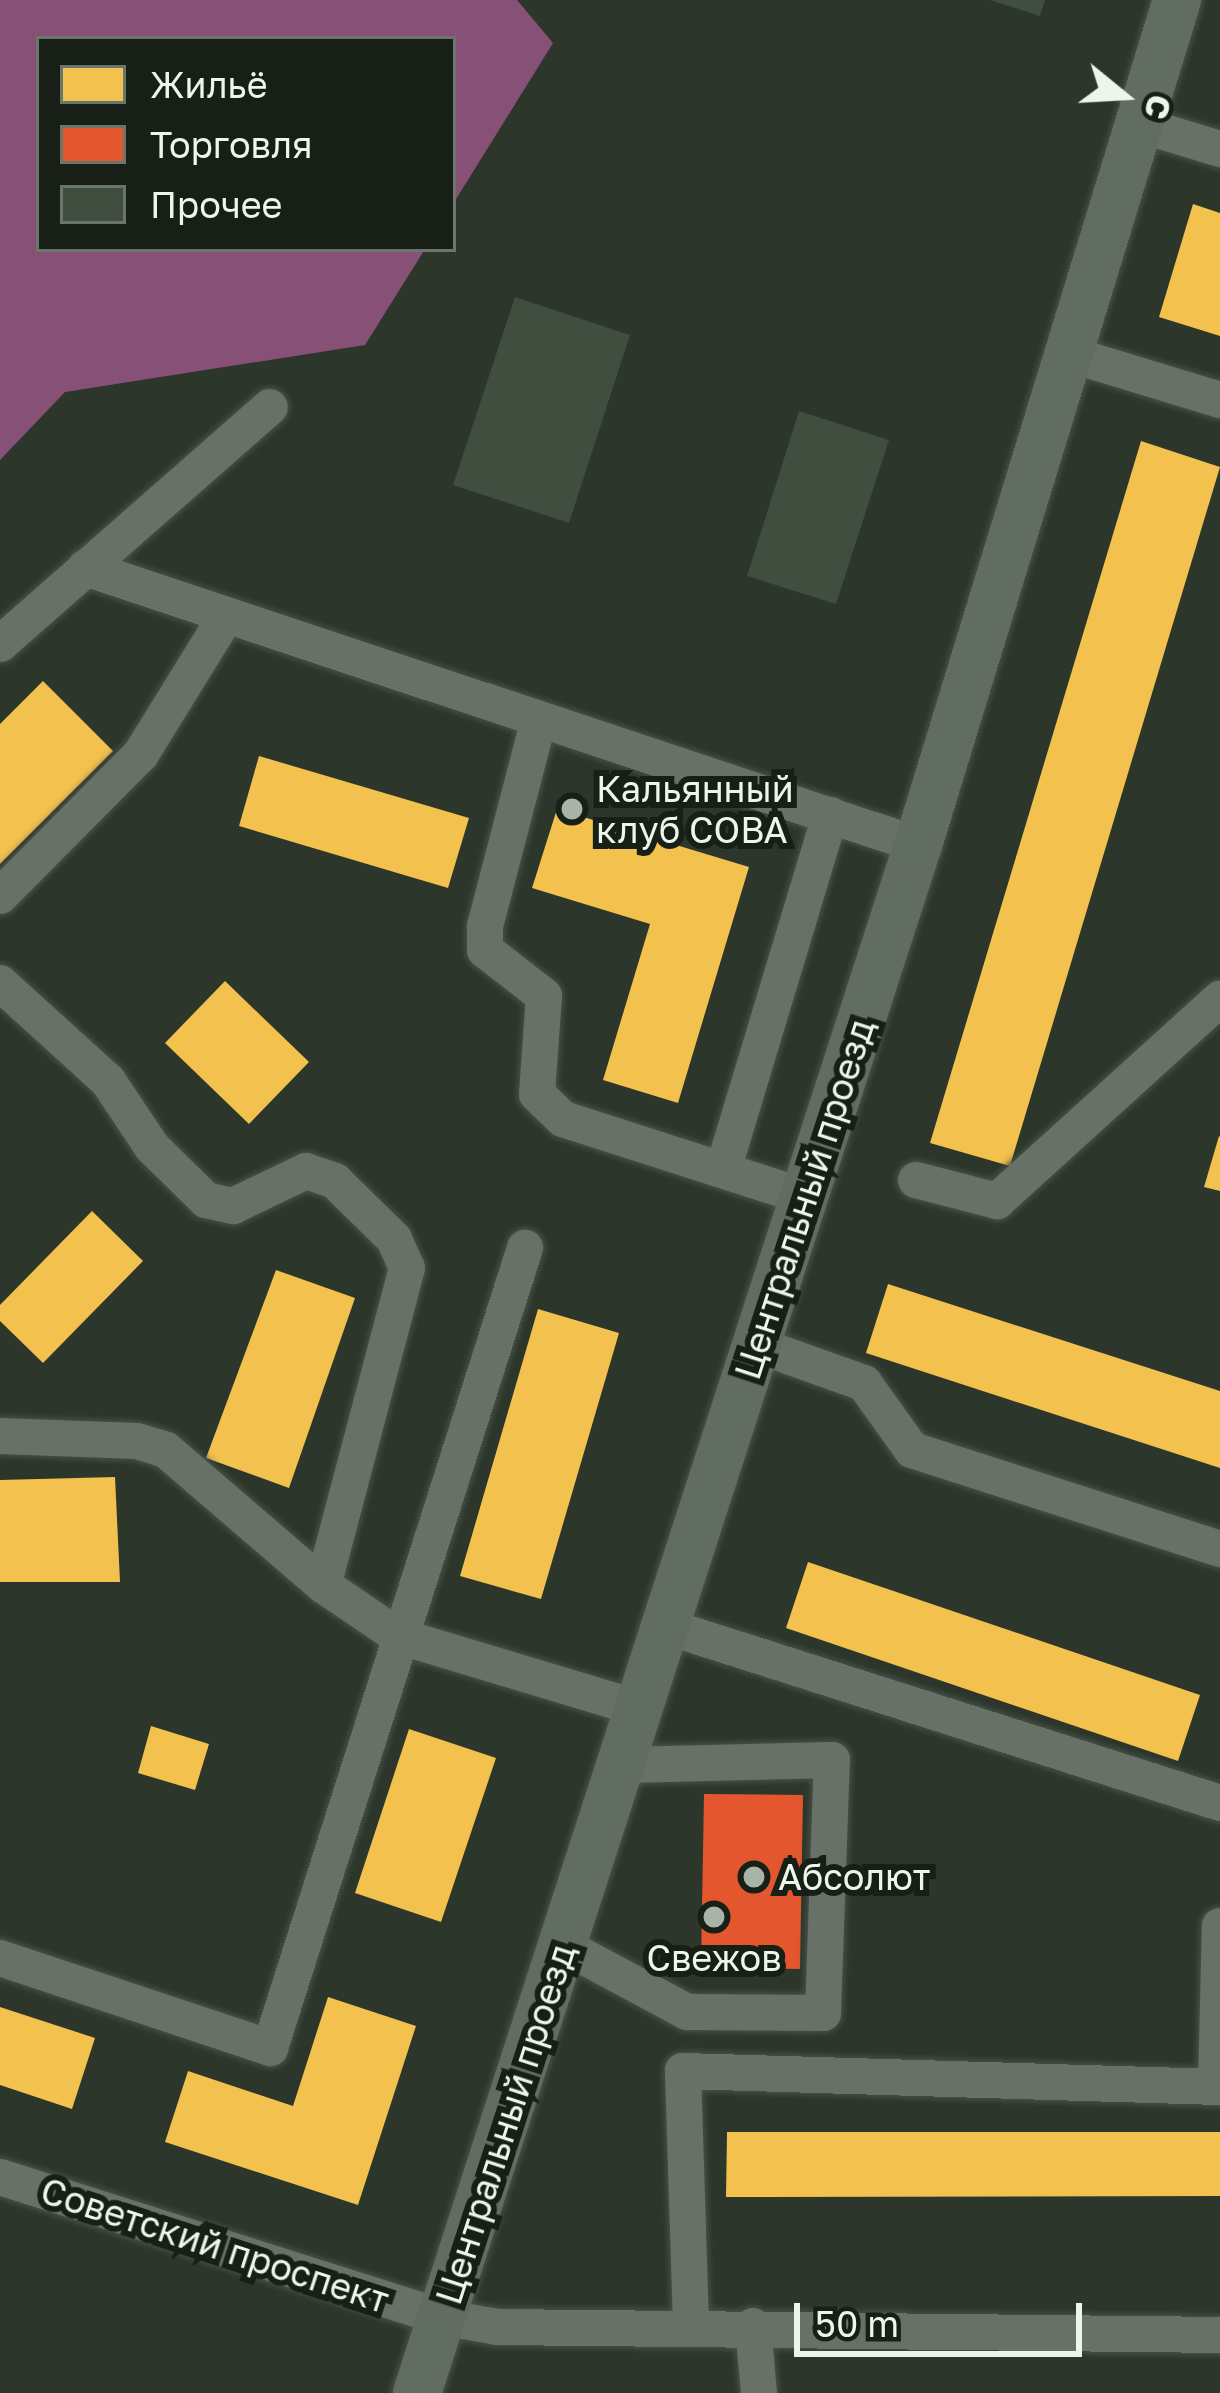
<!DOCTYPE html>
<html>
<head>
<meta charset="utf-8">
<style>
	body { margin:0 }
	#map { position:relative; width:1220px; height:2393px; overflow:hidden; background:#2c362b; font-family:"Golos Text",sans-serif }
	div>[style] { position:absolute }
	.forest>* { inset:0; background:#875177 }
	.homes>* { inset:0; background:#f2c14e }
	.shops>* { inset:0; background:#e4572e }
	.building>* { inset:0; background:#3f4e3e }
	.roads { filter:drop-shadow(0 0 3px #495148) drop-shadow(0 0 3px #495148) }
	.minor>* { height:36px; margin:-18px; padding:0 18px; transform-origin:18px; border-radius:18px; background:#687167 }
	.major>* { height:48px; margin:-24px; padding:0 24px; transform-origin:24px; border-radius:24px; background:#626d61 }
	.dots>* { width:33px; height:33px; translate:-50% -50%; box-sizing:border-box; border:6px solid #171f16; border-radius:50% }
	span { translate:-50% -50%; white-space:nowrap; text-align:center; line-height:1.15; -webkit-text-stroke:12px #171f16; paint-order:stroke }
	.poi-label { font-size:36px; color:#ecf7ea }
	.left { translate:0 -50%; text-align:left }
	.street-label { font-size:36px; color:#ecf7ea }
	.legend { position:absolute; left:36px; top:36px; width:420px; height:216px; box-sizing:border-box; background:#171f16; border:3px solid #6c756b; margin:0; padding:15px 21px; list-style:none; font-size:36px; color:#ecf7ea }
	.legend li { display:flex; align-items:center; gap:24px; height:60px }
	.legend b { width:60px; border:3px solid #6c756b }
	.north { position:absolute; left:1064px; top:36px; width:120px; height:120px; -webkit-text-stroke:9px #171f16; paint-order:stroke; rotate:108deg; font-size:33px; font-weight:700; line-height:48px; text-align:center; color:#ecf7ea }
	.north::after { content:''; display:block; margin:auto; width:42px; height:54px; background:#ecf7ea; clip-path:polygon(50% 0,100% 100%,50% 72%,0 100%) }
	.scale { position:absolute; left:794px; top:2303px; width:288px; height:54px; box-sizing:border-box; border:6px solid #ecf7ea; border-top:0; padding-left:15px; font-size:36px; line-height:42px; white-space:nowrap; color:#ecf7ea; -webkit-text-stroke:9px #171f16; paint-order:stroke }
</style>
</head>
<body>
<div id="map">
	<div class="forest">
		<div style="clip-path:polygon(0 0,517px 0,553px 43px,453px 204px,453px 39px,39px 39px,39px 249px,425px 249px,365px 345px,65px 392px,0 460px)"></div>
	</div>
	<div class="homes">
		<div style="clip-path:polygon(1193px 204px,1220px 213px,1220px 336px,1159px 317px)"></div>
		<div style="clip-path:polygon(1141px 441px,1220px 467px,1010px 1166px,930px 1143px)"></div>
		<div style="clip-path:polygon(43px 681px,113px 751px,0 864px,0 724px)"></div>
		<div style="clip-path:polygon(259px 756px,469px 818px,448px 888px,239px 826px)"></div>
		<div style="clip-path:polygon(557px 809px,749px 867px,678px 1103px,603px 1080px,650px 924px,532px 888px)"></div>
		<div style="clip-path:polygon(225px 981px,309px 1062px,249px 1124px,165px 1043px)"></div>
		<div style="clip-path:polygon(1219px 1136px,1220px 1137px,1220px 1191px,1204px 1187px)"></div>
		<div style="clip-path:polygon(92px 1211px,143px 1261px,43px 1363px,0 1321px,0 1305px)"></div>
		<div style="clip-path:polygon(276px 1270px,355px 1298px,289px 1488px,206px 1458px)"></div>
		<div style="clip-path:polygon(888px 1284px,1220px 1391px,1220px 1468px,866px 1353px)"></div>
		<div style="clip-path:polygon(538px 1309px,619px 1333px,541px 1599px,460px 1576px)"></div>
		<div style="clip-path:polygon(115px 1477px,120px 1582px,0 1582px,0 1480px)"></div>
		<div style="clip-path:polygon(808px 1562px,1200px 1695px,1178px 1761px,786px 1628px)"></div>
		<div style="clip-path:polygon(151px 1726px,209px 1744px,195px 1790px,138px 1773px)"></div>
		<div style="clip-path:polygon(409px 1729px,496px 1758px,441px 1922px,355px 1893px)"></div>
		<div style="clip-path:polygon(328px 1997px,416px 2026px,358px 2205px,165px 2142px,188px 2071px,293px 2106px)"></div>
		<div style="clip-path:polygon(0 2007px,95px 2038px,72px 2109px,0 2085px)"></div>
		<div style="clip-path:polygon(727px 2132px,1220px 2132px,1220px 2196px,726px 2197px)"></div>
	</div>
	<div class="shops">
		<div style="clip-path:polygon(704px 1794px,803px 1795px,800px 1969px,701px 1967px)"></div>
	</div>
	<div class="building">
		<div style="clip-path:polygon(990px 0,1045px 0,1040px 16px)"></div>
		<div style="clip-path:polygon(515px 297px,630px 335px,569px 523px,453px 485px)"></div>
		<div style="clip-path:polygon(799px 411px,889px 440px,836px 604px,747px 576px)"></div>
	</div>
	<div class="roads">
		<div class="minor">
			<div style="left:1138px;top:124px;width:86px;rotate:17deg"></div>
			<div style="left:1069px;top:354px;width:158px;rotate:16.9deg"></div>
			<div style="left:85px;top:568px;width:878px;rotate:18.39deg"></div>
			<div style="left:0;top:644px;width:359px;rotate:-41.3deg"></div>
			<div style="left:539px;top:719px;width:215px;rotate:104.6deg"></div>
			<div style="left:485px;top:927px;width:23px;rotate:90deg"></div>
			<div style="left:485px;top:950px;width:75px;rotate:37.9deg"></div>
			<div style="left:544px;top:996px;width:98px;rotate:94.1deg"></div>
			<div style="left:537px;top:1094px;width:36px;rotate:44deg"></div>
			<div style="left:563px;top:1119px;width:252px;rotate:17.8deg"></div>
			<div style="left:0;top:896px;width:200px;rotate:-45.2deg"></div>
			<div style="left:141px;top:754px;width:163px;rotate:-58.3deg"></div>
			<div style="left:0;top:983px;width:146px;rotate:42.2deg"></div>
			<div style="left:108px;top:1081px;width:79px;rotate:56.3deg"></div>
			<div style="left:152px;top:1147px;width:76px;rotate:44.5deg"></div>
			<div style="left:206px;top:1200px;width:28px;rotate:13deg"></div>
			<div style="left:233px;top:1206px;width:81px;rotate:-25.6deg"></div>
			<div style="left:306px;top:1171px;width:31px;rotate:19deg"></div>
			<div style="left:335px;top:1181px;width:83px;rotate:44.5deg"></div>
			<div style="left:394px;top:1239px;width:32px;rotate:66deg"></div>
			<div style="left:407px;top:1268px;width:328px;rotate:104.8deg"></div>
			<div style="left:323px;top:1585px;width:91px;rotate:34.2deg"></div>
			<div style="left:398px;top:1636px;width:255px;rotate:16.7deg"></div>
			<div style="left:723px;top:1170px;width:371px;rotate:-73.2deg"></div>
			<div style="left:916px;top:1180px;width:84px;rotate:14.5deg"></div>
			<div style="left:997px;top:1201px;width:301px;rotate:-42.2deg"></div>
			<div style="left:757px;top:1345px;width:114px;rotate:19.6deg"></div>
			<div style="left:864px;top:1383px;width:82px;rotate:54.4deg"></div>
			<div style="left:912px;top:1450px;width:324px;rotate:17.8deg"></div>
			<div style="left:0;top:1436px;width:137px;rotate:2.1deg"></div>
			<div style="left:137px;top:1441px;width:30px;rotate:17deg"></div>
			<div style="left:166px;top:1450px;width:207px;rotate:40.7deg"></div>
			<div style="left:668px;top:1627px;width:579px;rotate:17.68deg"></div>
			<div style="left:564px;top:1946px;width:140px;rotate:28.2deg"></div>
			<div style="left:687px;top:2012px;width:136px;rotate:0.4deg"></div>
			<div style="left:823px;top:2013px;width:253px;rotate:-88deg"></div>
			<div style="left:832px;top:1760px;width:208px;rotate:178.6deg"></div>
			<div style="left:0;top:1958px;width:285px;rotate:18.4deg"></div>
			<div style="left:270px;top:2048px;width:840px;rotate:-72.32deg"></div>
			<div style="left:1216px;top:2086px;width:160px;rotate:-88.6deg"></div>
			<div style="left:0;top:2177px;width:463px;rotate:17.6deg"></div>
			<div style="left:441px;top:2317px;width:58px;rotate:10deg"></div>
			<div style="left:498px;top:2327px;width:722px;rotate:0.63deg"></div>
			<div style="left:691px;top:2326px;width:255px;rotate:-91.8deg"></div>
			<div style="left:683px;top:2071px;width:537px;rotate:1.71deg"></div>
			<div style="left:753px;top:2326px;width:67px;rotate:84.9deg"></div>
		</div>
		<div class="major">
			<div style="left:417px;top:2393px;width:1627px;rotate:-72.07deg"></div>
			<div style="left:918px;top:845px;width:884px;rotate:-72.96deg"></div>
		</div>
	</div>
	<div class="dots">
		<div style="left:572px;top:809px;background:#a9b3a7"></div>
		<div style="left:754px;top:1877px;background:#a9b3a7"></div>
		<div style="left:714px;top:1917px;background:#a9b3a7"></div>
	</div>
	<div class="poi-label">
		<span class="left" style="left:596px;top:809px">Кальянный<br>клуб СОВА</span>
		<span class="left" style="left:778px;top:1877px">Абсолют</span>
		<span style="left:714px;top:1958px">Свежов</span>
	</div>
	<div class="street-label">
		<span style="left:804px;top:1199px;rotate:-72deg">Центральный проезд</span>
		<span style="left:505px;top:2124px;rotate:-72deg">Центральный проезд</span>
		<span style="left:215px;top:2245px;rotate:18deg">Советский проспект</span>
	</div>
	<ul class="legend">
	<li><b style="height:33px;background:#f2c14e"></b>Жильё</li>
	<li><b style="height:33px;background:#e4572e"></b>Торговля</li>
	<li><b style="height:33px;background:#3f4e3e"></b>Прочее</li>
	</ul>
	<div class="north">С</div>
	<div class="scale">50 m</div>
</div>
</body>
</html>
